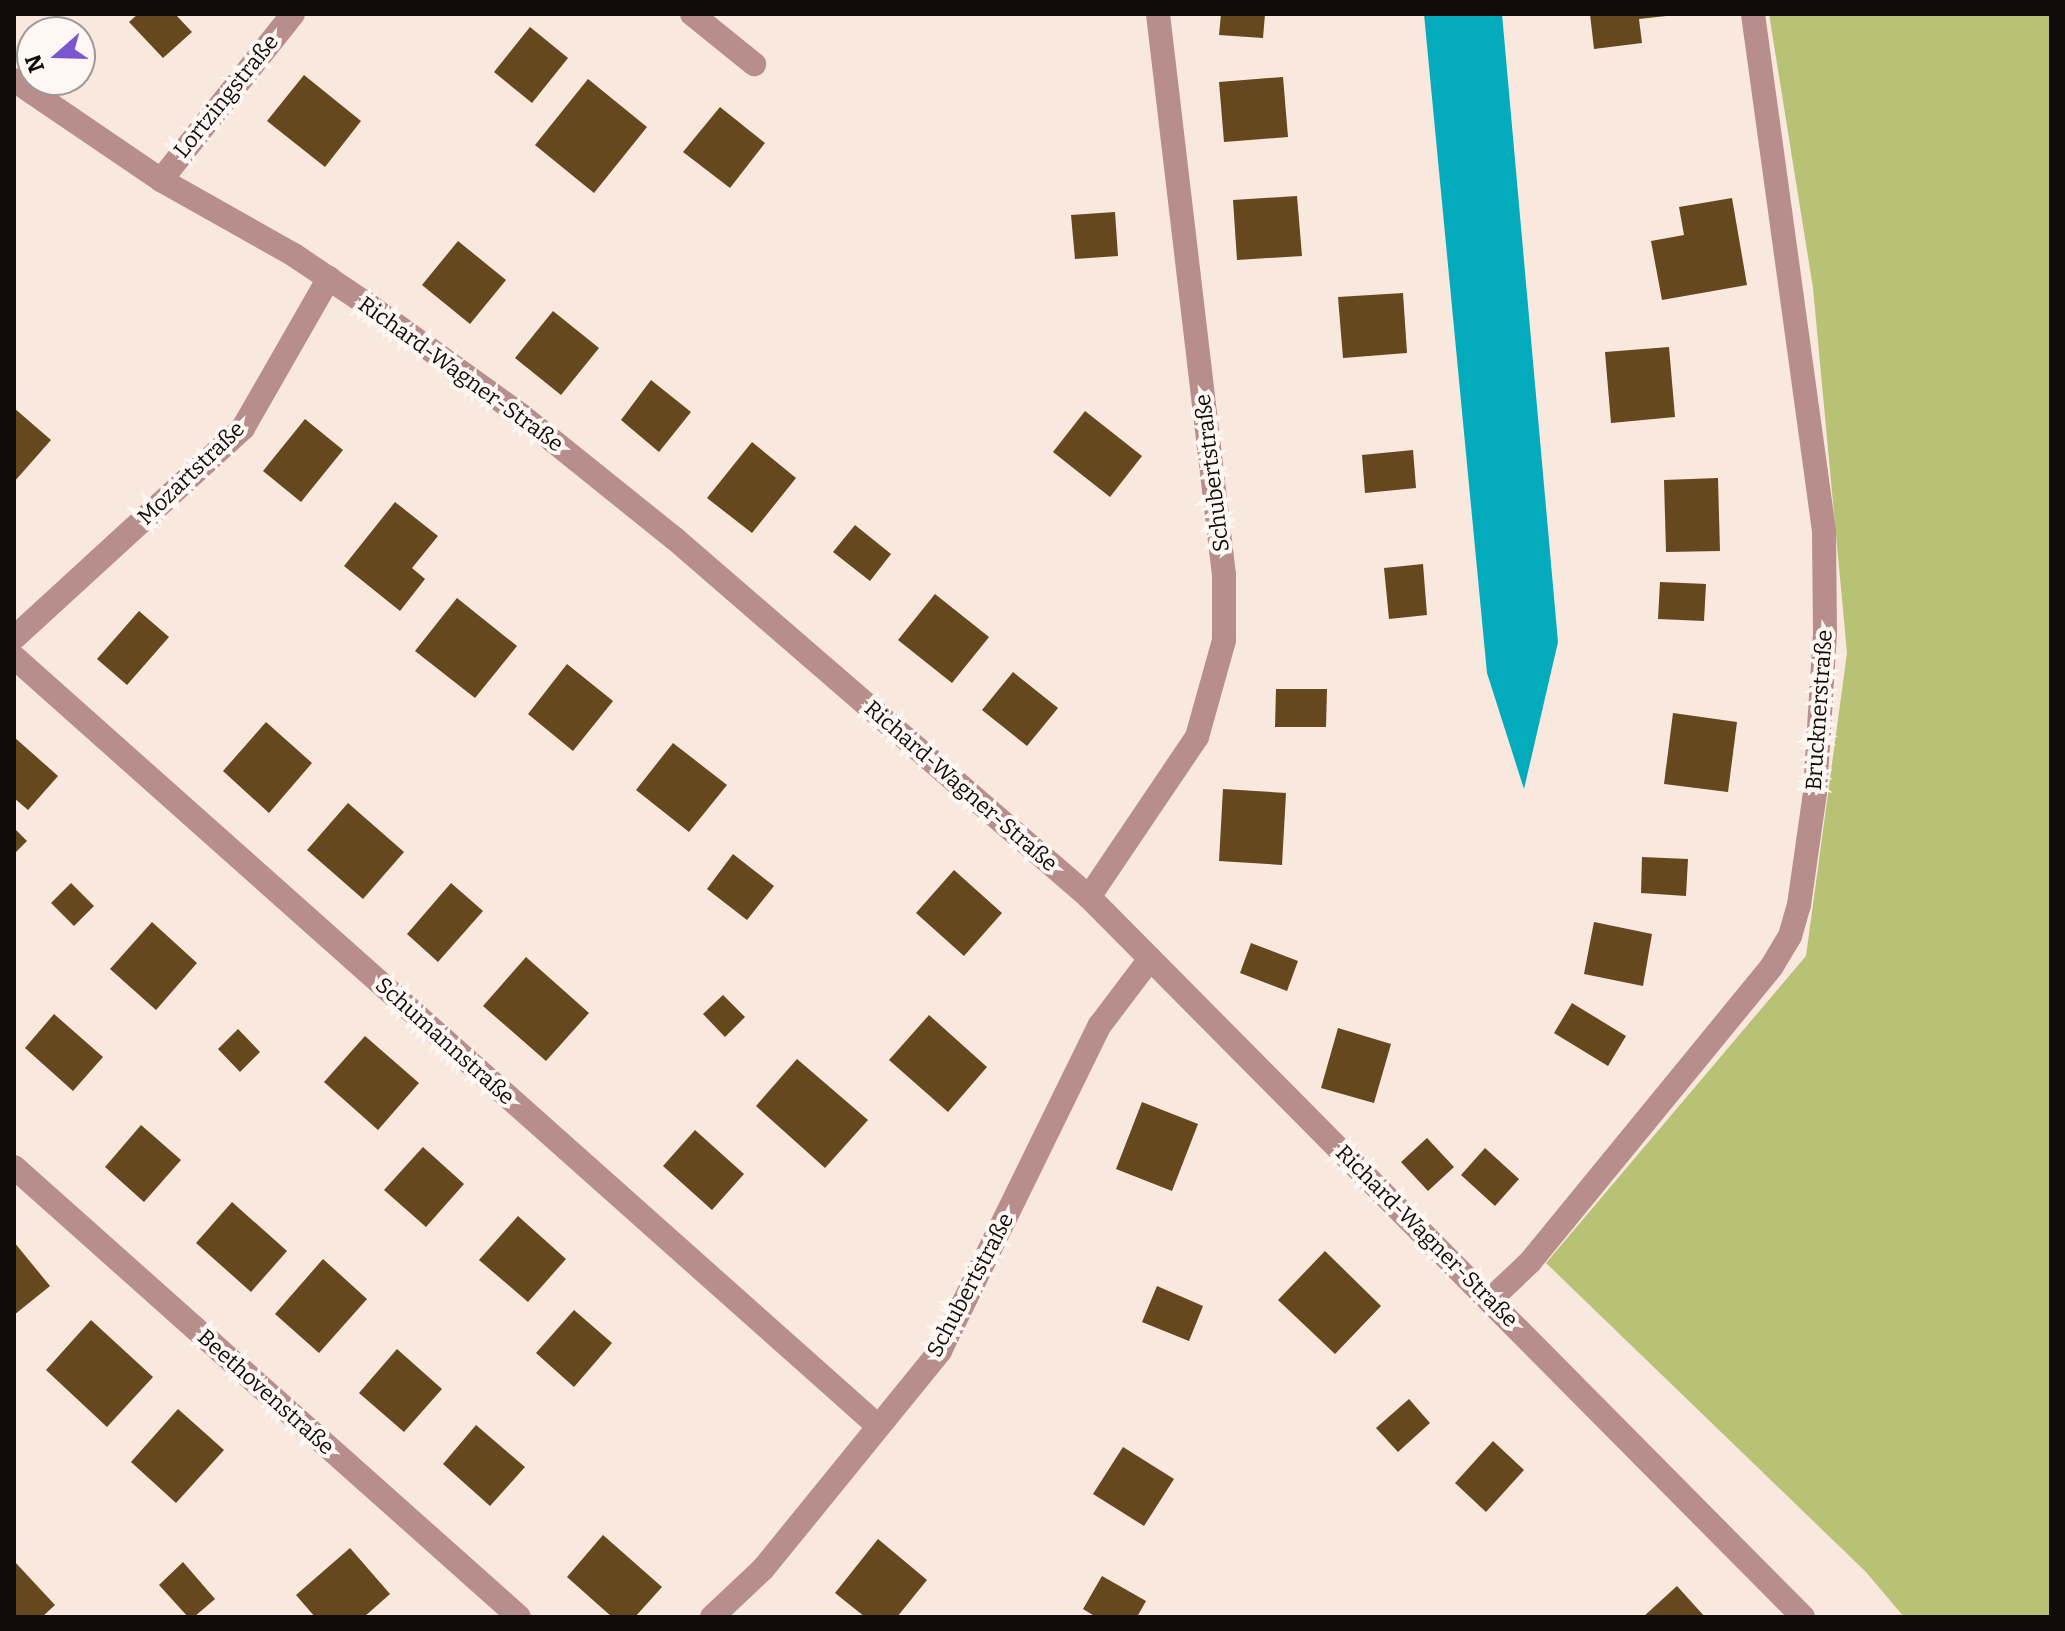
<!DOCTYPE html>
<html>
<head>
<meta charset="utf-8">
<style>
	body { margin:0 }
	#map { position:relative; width:2065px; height:1631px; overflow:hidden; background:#f8e8de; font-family:Bitter,serif }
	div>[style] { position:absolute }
	.green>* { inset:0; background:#b8c275 }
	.water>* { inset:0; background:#03abbc }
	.building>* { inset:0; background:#65481e }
	.minor>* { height:24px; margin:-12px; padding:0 12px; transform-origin:12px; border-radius:12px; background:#b88e8c }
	span { translate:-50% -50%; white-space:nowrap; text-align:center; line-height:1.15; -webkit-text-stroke:8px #fef7f3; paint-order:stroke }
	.street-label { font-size:22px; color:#110c09 }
	.frame { position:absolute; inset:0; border:16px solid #110c09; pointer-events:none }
	.north { position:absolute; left:16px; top:16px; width:80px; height:80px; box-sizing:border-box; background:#fef7f3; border:2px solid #9f9995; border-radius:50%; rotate:250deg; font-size:22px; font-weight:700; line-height:32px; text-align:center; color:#110c09 }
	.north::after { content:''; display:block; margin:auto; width:28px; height:36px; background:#7a56d0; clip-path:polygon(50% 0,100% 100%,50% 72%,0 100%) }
</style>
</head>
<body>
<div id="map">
	<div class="green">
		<div style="clip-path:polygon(1769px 14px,2051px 14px,2051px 1617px,1904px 1617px,1866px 1572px,1546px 1263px,1806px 956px,1847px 653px,1813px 288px)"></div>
	</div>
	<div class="water">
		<div style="clip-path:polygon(1424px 14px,1502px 14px,1558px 642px,1524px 789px,1487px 673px)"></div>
	</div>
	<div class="building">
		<div style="clip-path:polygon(138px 14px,175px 14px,192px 32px,163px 58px,129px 22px)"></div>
		<div style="clip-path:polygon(1221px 14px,1265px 14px,1263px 38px,1219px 35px)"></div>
		<div style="clip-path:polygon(1590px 14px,1665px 14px,1666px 16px,1639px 19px,1642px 43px,1594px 49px)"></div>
		<div style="clip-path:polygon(530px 27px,568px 58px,532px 103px,494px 72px)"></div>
		<div style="clip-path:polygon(304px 75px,361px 121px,325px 167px,267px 121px)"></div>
		<div style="clip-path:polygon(1283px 77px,1288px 137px,1224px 142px,1219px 82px)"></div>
		<div style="clip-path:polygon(588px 79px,647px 127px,594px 193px,535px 145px)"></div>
		<div style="clip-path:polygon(720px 107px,765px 143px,730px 188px,683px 152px)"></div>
		<div style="clip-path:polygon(1297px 196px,1302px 256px,1237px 260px,1233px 200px)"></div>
		<div style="clip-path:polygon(1732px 198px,1747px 285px,1662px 300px,1651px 241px,1684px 235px,1679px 207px)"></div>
		<div style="clip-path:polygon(1115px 212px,1118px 256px,1075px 259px,1071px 215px)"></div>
		<div style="clip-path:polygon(458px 241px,506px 280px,470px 324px,422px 285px)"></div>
		<div style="clip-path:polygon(1403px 293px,1407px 353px,1343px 358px,1338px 297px)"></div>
		<div style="clip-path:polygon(553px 311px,599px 348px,561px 395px,515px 358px)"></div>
		<div style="clip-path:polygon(1669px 347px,1675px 417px,1611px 423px,1605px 352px)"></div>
		<div style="clip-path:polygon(651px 380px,691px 412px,659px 452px,621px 420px)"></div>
		<div style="clip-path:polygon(14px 408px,51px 440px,14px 482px)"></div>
		<div style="clip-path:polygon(1085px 411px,1142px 456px,1110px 497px,1053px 452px)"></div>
		<div style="clip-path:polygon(305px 419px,343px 450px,301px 502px,263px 471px)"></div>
		<div style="clip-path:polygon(752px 442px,796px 478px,752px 533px,707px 498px)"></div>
		<div style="clip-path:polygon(1413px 450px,1416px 488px,1365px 493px,1362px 455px)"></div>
		<div style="clip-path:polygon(1718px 478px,1720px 551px,1666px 552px,1664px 480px)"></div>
		<div style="clip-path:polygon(395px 502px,438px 536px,412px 568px,425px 579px,400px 611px,344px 566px)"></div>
		<div style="clip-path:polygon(855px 525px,891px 554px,870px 581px,833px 552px)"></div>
		<div style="clip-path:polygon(1423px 564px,1427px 615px,1389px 619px,1384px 568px)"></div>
		<div style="clip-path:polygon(1660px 582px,1706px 584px,1704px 621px,1658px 619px)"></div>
		<div style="clip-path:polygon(935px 594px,989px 637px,952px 683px,898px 640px)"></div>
		<div style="clip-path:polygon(457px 598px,517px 646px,475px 698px,415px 651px)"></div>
		<div style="clip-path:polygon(139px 611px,169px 637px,127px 685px,97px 659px)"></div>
		<div style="clip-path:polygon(567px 664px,613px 701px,573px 751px,528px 714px)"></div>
		<div style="clip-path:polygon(1013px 672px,1058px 708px,1027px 746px,982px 710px)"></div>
		<div style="clip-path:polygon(1276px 689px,1327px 689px,1326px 727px,1275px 727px)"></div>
		<div style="clip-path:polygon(1673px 713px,1737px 722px,1728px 792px,1664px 784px)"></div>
		<div style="clip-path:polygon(266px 722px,312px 763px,269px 813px,223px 771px)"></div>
		<div style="clip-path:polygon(14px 737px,58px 776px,28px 810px,14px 798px)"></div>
		<div style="clip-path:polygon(673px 743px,727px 785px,689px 832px,636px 790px)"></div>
		<div style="clip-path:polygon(1223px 789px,1286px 793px,1282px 865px,1219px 861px)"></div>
		<div style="clip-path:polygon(348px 803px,404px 852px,363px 899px,307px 850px)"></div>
		<div style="clip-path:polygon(14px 828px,27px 841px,14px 854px)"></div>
		<div style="clip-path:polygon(733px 854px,774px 886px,747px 920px,707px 889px)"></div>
		<div style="clip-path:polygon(1642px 857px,1688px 859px,1686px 896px,1641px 893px)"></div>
		<div style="clip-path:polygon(954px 870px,1002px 913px,964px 956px,916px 913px)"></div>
		<div style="clip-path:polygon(71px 883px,94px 906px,74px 926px,51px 903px)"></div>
		<div style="clip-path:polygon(451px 883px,483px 911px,438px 962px,407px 934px)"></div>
		<div style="clip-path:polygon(152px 922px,197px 963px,156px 1010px,110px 969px)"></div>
		<div style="clip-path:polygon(1594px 922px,1652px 934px,1643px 986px,1584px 974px)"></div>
		<div style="clip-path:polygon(1251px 943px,1298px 961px,1287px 991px,1240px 973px)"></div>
		<div style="clip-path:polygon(526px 957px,589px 1013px,546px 1061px,483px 1006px)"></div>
		<div style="clip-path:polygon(723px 995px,745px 1017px,725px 1037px,703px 1014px)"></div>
		<div style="clip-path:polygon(1572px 1003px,1626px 1036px,1608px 1066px,1554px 1033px)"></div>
		<div style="clip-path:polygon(54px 1014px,103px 1057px,73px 1091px,25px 1048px)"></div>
		<div style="clip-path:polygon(929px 1015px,987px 1067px,948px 1112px,889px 1060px)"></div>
		<div style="clip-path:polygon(1338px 1028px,1391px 1044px,1374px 1103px,1321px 1088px)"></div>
		<div style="clip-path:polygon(238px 1029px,260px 1052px,240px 1072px,218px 1049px)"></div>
		<div style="clip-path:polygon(365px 1036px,419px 1083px,378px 1130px,324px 1082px)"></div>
		<div style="clip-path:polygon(797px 1059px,868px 1120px,825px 1168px,756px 1106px)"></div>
		<div style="clip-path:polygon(1142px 1102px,1198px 1124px,1172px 1191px,1116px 1169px)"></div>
		<div style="clip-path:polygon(141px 1125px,181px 1160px,144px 1202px,105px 1167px)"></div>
		<div style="clip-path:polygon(695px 1130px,744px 1174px,712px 1210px,663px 1166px)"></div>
		<div style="clip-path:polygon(1427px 1138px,1454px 1167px,1428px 1191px,1401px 1162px)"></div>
		<div style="clip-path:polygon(423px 1147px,464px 1184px,426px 1227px,384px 1190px)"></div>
		<div style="clip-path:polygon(1485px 1148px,1519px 1179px,1495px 1206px,1461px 1175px)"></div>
		<div style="clip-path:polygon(232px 1202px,287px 1251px,251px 1292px,196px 1243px)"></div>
		<div style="clip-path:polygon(518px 1216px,566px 1259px,528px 1302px,479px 1260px)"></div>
		<div style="clip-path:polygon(14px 1242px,50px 1286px,14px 1315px)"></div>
		<div style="clip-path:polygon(1325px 1251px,1381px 1306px,1335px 1354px,1278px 1300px)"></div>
		<div style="clip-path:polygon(323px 1259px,367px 1299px,319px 1353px,275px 1314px)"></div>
		<div style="clip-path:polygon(1157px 1286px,1203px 1306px,1189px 1341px,1142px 1322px)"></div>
		<div style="clip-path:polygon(574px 1310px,612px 1343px,574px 1387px,536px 1353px)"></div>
		<div style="clip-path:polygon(91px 1320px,153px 1377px,107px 1427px,46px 1370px)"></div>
		<div style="clip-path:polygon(397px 1349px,442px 1389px,404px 1432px,359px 1393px)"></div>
		<div style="clip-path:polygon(1409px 1399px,1430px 1423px,1398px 1452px,1376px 1428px)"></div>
		<div style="clip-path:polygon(178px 1409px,224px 1450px,176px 1503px,131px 1462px)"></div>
		<div style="clip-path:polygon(476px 1425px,525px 1467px,490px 1506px,443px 1464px)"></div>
		<div style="clip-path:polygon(1493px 1441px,1524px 1470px,1486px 1512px,1455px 1483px)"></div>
		<div style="clip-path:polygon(1123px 1447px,1174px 1479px,1144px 1526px,1093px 1494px)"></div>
		<div style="clip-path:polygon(603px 1535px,662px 1587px,635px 1617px,612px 1617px,567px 1577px)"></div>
		<div style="clip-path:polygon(878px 1539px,927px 1580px,897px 1617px,865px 1617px,835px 1593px)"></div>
		<div style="clip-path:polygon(350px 1548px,390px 1594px,364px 1617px,315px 1617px,296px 1595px)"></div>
		<div style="clip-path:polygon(14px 1561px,55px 1605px,42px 1617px,14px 1617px)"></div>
		<div style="clip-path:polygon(183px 1562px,215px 1599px,194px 1617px,188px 1617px,159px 1585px)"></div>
		<div style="clip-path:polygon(1102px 1576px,1146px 1601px,1137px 1617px,1096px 1617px,1083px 1609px)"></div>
		<div style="clip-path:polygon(1677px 1586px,1705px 1617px,1643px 1617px)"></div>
	</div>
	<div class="minor">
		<div style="left:692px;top:14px;width:80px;rotate:38.9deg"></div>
		<div style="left:14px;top:80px;width:178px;rotate:34.2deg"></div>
		<div style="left:161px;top:180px;width:153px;rotate:29.4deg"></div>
		<div style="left:294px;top:255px;width:93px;rotate:34deg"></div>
		<div style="left:371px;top:307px;width:186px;rotate:35.8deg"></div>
		<div style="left:522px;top:416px;width:195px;rotate:38.8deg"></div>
		<div style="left:674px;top:538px;width:549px;rotate:40.86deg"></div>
		<div style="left:1089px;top:897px;width:1014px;rotate:45.24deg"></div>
		<div style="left:161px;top:180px;width:212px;rotate:-51.5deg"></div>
		<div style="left:14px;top:638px;width:311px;rotate:-42.5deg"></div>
		<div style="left:243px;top:428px;width:173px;rotate:-60.2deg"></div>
		<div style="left:14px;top:657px;width:1155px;rotate:41.67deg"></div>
		<div style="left:1089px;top:897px;width:193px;rotate:-56deg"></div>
		<div style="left:1197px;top:737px;width:101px;rotate:-74.4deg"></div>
		<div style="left:1224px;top:640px;width:65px;rotate:-90deg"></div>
		<div style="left:1224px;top:575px;width:565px;rotate:-96.71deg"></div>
		<div style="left:14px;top:1167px;width:676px;rotate:41.7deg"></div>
		<div style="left:1490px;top:1300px;width:55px;rotate:-43.5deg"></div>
		<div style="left:1530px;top:1262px;width:382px;rotate:-50.7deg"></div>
		<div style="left:1772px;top:966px;width:35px;rotate:-59deg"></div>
		<div style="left:1790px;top:936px;width:32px;rotate:-74deg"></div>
		<div style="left:1799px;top:905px;width:114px;rotate:-81.9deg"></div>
		<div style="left:1815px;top:792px;width:161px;rotate:-86.4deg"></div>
		<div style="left:1825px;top:631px;width:100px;rotate:-90.6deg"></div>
		<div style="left:1824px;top:531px;width:522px;rotate:-97.82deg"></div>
		<div style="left:712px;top:1617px;width:70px;rotate:-43.3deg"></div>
		<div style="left:763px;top:1569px;width:281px;rotate:-50.9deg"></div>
		<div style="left:940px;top:1351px;width:363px;rotate:-63.9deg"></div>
		<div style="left:1100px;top:1025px;width:83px;rotate:-52.9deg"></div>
	</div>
	<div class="street-label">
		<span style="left:226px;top:96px;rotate:-51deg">Lortzingstraße</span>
		<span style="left:461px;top:374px;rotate:36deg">Richard-Wagner-Straße</span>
		<span style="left:191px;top:473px;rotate:-44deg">Mozartstraße</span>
		<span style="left:1212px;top:473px;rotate:-97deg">Schubertstraße</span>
		<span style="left:1819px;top:710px;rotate:-86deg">Brucknerstraße</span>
		<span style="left:961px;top:786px;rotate:41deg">Richard-Wagner-Straße</span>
		<span style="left:445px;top:1041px;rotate:42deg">Schumannstraße</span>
		<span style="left:1427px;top:1236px;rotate:45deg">Richard-Wagner-Straße</span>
		<span style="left:970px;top:1285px;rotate:-62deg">Schubertstraße</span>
		<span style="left:266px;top:1392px;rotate:42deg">Beethovenstraße</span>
	</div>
	<div class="frame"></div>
	<div class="north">N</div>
</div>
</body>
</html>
